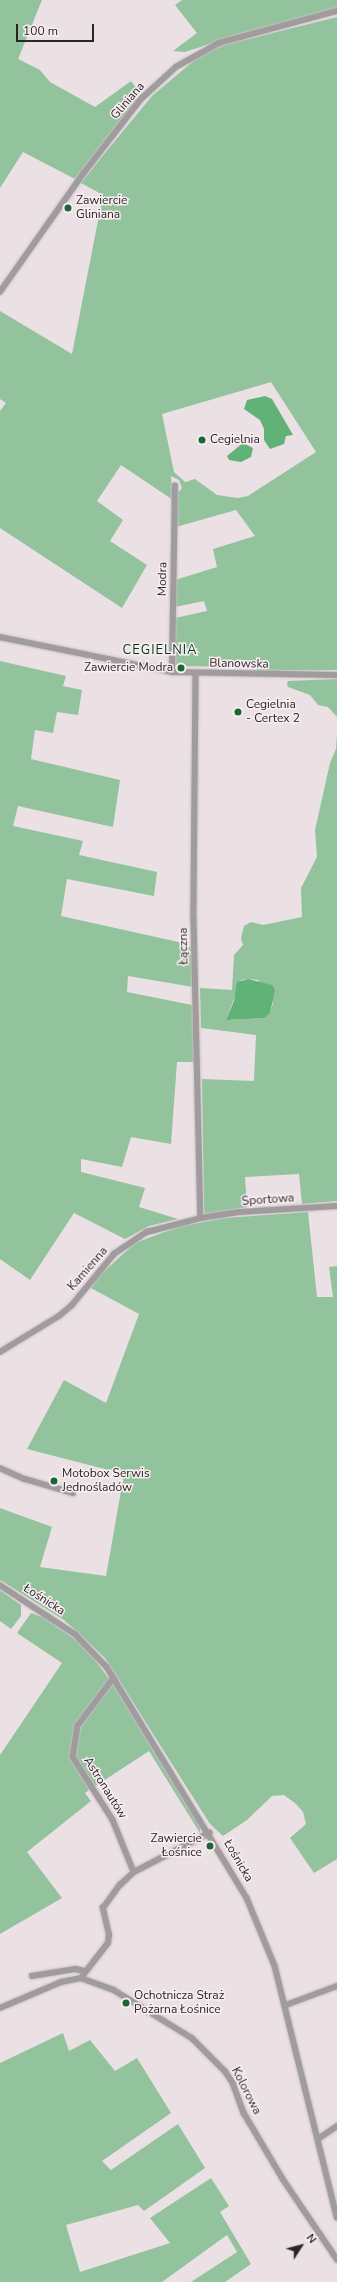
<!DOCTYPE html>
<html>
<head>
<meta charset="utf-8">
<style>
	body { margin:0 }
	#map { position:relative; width:337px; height:2282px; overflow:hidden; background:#ebe0e4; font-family:"Nunito Sans",sans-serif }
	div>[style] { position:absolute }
	.green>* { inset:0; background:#92c39d }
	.water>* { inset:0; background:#60b276 }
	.roads { filter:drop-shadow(0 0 1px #c8bfc2) drop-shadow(0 0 1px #c8bfc2) }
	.minor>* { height:5.5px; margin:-2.75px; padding:0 2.75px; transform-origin:2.75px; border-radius:2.75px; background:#a09c9d }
	.dots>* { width:11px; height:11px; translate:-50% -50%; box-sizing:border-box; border:2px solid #f8edf1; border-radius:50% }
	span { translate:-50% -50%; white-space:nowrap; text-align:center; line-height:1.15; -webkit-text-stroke:3px #f8edf1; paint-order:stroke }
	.street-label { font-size:12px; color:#2a2628 }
	.poi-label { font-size:12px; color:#2a2628 }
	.left { translate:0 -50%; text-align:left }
	.right { translate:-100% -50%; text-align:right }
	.neighbourhood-label { font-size:13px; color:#023a19; letter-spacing:1px }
	.north { position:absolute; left:281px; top:2226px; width:40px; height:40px; -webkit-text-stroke:3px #f8edf1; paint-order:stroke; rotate:54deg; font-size:11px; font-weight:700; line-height:16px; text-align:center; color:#2a2628 }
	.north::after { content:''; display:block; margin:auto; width:14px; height:18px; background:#2a2628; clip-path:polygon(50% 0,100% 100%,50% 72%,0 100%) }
	.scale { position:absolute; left:16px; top:24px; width:78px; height:18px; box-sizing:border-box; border:2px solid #2a2628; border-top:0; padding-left:5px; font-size:12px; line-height:14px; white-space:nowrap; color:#2a2628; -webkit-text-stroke:3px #f8edf1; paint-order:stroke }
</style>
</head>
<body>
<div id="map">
	<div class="green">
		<div style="clip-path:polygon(0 0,42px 0,18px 59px,40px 70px,50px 82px,95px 107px,131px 81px,137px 89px,136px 100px,75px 179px,23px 152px,0 188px)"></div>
		<div style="clip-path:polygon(182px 0,337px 0,337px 8px,237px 35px,185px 52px,173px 51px,197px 33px,175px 5px)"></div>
		<div style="clip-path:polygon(evenodd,337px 17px,337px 670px,257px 671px,256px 667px,175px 666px,175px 618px,207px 611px,204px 601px,175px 607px,175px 580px,217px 567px,213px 549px,255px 536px,236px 510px,176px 527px,176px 495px,182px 488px,179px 480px,171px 476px,173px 500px,121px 465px,97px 501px,123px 520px,110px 541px,147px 565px,122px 608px,0 528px,0 411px,6px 403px,0 399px,0 311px,72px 354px,103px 195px,81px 183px,95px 165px,152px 96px,197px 58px,223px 45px,337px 17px,271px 382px,316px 452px,248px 496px,238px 498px,217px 495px,195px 479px,185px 482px,174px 472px,162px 414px,271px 382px)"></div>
		<div style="clip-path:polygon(0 661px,66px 676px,63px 686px,82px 690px,78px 715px,57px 712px,53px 733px,35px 730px,31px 759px,120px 780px,113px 827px,18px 806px,13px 826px,83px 841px,79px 855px,157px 872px,154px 896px,67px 879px,61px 916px,192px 945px,193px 987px,128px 976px,127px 992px,192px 1005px,195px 1062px,177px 1062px,171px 1144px,131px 1137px,122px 1167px,81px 1159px,81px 1172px,145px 1188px,139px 1207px,178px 1219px,149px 1226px,125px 1239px,74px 1213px,30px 1280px,0 1259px)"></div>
		<div style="clip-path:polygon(337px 679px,337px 717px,328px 707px,318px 705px,310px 695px,288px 687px,287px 683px,288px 681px)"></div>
		<div style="clip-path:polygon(evenodd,337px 734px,337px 1201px,302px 1204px,299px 1174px,245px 1177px,247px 1207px,208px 1214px,204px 1213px,202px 1079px,254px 1081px,256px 1035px,201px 1028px,200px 988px,232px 990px,234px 955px,243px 945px,241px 938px,244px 926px,251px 922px,263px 925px,302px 917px,301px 888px,317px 857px,315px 830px,330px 763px,336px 749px,337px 734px,248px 979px,258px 980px,273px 1003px,270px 1013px,265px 1018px,226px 1020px,241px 980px,248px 979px)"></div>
		<div style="clip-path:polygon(308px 1212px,317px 1297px,333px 1297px,329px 1267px,337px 1266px,337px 1859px,314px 1873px,290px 1838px,306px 1824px,303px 1812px,296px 1804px,284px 1795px,272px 1796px,247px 1820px,223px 1836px,210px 1824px,105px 1658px,64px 1620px,0 1580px,0 1508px,52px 1527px,40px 1567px,106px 1576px,124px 1474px,27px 1449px,64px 1380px,106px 1403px,139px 1314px,91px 1288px,98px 1277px,135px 1243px,178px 1227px,223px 1218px)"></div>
		<div style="clip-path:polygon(0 1590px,21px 1605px,21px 1616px,11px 1629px,0 1621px)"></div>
		<div style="clip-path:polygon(31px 1613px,43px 1617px,79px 1642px,90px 1653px,109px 1679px,78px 1724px,71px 1749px,72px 1758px,90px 1789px,85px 1793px,91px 1801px,27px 1852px,62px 1898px,0 1934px,0 1755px,62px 1663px,17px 1633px)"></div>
		<div style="clip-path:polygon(113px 1683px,200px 1826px,200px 1833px,149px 1751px,94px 1787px,80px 1766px,75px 1754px,81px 1726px)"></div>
		<div style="clip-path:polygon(63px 2033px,69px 2051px,90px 2040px,115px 2071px,137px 2058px,171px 2113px,102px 2161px,111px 2170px,178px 2124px,205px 2168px,144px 2211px,138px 2205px,66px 2225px,80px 2272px,170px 2243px,150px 2218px,211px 2178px,229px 2206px,220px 2212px,251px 2264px,225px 2282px,191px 2282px,237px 2252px,227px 2235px,162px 2282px,0 2282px,0 2063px)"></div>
	</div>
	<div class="water">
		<div style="clip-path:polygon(265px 396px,272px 399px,293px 435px,286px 436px,284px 444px,270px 449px,264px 440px,264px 429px,260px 420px,244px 409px,247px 400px)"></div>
		<div style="clip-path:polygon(243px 443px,253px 448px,251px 457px,241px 462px,229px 460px,227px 456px)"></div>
		<div style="clip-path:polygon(248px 979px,272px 985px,275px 990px,270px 1013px,265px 1018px,226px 1020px,234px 1001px,237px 982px)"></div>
	</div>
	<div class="roads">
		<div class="minor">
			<div style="left:0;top:292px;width:144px;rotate:-54.9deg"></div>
			<div style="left:83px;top:174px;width:95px;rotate:-52.3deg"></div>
			<div style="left:141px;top:99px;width:47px;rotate:-42.4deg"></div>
			<div style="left:176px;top:67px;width:49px;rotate:-29.2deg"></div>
			<div style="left:219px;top:43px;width:122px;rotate:-15.2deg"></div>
			<div style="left:0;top:637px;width:176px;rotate:11.5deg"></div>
			<div style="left:172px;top:672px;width:165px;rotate:1deg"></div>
			<div style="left:172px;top:672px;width:186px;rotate:-89.1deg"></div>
			<div style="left:196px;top:674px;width:245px;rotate:90.5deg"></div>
			<div style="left:194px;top:919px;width:299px;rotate:88.7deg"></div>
			<div style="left:0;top:1352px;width:69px;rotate:-31.4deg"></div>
			<div style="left:59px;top:1316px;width:17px;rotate:-40deg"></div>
			<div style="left:72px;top:1305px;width:66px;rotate:-50.5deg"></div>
			<div style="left:114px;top:1254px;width:40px;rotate:-34deg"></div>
			<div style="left:147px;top:1232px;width:56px;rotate:-14.5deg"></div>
			<div style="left:201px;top:1218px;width:38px;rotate:-9deg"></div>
			<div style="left:239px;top:1212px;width:98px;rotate:-3.5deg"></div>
			<div style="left:0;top:1468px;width:27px;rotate:24deg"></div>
			<div style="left:25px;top:1479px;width:50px;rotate:16.3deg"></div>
			<div style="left:0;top:1585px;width:90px;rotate:33.2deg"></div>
			<div style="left:75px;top:1634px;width:46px;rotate:45.9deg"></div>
			<div style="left:107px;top:1667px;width:270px;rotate:58.8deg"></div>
			<div style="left:247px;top:1898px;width:74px;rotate:67.6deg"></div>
			<div style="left:275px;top:1966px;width:259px;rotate:76.1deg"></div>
			<div style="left:114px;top:1678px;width:60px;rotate:126.9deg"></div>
			<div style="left:78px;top:1726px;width:31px;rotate:99deg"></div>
			<div style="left:73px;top:1757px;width:75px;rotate:57.6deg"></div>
			<div style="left:113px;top:1820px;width:56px;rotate:68deg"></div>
			<div style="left:32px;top:1976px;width:44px;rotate:-9.2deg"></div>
			<div style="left:75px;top:1969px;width:10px;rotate:11deg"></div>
			<div style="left:81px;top:1978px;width:44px;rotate:-52.4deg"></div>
			<div style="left:108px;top:1943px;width:8px;rotate:-83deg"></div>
			<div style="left:109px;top:1935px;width:28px;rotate:-103deg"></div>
			<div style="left:103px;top:1908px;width:29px;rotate:-54deg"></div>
			<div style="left:120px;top:1885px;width:19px;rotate:-43deg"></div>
			<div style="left:134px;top:1872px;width:85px;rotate:-27.5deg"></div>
			<div style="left:286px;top:2005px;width:54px;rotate:-20.4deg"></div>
			<div style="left:0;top:2008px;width:66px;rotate:-23.1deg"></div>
			<div style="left:61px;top:1982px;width:20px;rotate:-11deg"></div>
			<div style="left:81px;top:1978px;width:35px;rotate:20deg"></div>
			<div style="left:114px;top:1990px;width:92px;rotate:31.6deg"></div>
			<div style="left:192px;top:2038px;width:47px;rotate:45deg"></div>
			<div style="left:225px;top:2071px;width:14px;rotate:56deg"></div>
			<div style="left:233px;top:2083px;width:32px;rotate:70deg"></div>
			<div style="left:244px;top:2113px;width:77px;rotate:59.4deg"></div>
			<div style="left:283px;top:2179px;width:97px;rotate:56deg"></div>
			<div style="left:318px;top:2139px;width:23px;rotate:-34deg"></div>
		</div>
	</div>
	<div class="dots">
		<div style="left:68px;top:208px;background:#1a6735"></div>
		<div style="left:202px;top:440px;background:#1a6735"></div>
		<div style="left:181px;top:668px;background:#1a6735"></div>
		<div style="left:238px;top:712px;background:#1a6735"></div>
		<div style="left:54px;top:1481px;background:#1a6735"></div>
		<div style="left:210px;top:1846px;background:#1a6735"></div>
		<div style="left:126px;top:2003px;background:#1a6735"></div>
	</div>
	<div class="street-label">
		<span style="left:128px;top:101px;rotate:-49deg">Gliniana</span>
		<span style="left:163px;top:579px;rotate:-89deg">Modra</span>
		<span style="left:239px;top:664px;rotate:1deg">Blanowska</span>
		<span style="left:184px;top:946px;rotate:-91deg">Łączna</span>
		<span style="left:268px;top:1200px;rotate:-4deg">Sportowa</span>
		<span style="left:88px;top:1269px;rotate:-49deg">Kamienna</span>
		<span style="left:44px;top:1600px;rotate:33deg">Łośnicka</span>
		<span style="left:105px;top:1788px;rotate:58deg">Astronautów</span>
		<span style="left:238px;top:1861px;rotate:60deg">Łośnicka</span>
		<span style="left:246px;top:2091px;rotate:63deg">Kolorowa</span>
	</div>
	<div class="poi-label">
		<span class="left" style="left:76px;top:208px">Zawiercie<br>Gliniana</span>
		<span class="left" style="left:210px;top:440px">Cegielnia</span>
		<span class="right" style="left:173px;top:668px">Zawiercie Modra</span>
		<span class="left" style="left:246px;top:712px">Cegielnia<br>- Certex 2</span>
		<span class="left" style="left:62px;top:1481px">Motobox Serwis<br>Jednośladów</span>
		<span class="right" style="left:202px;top:1846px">Zawiercie<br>Łośnice</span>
		<span class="left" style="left:134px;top:2003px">Ochotnicza Straż<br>Pożarna Łośnice</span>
	</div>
	<div class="neighbourhood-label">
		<span style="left:160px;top:650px">CEGIELNIA</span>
	</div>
	<div class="north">N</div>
	<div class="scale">100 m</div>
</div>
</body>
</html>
